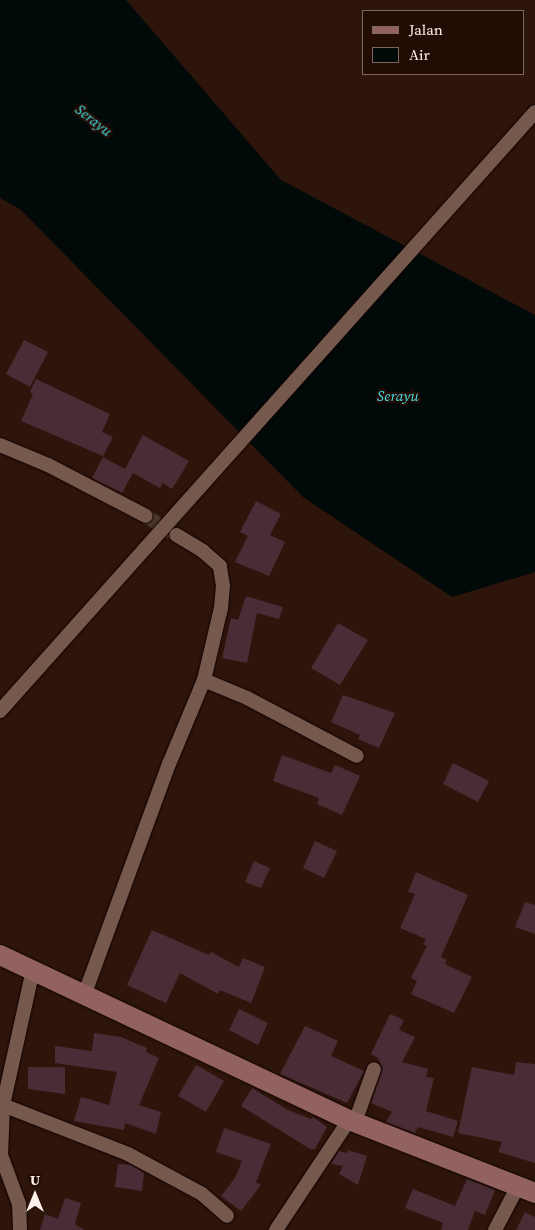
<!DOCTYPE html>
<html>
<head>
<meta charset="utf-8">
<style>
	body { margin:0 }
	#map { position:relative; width:535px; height:1230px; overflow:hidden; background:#2d150b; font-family:"Source Serif 4",serif }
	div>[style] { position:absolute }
	.water>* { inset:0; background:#010909 }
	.building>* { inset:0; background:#482d36 }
	.minor-tunnel>* { height:14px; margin-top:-7px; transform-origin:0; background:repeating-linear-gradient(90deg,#4c362c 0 14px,transparent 0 21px) }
	.roads { filter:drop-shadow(0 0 1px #130200) drop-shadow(0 0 1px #130200) }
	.minor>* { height:14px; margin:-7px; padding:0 7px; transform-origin:7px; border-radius:7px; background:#75594d }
	.secondary>* { height:20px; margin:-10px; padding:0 10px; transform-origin:10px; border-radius:10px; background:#926260 }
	span { translate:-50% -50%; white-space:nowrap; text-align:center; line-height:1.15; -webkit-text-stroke:4.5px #220c04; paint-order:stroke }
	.water-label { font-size:15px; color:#44dee3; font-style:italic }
	.legend { position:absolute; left:362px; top:10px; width:162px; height:65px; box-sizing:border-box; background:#220c04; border:1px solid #7a6760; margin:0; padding:6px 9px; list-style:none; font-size:15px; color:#fdf0ea }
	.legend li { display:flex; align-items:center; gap:10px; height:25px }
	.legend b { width:25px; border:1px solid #7a6760 }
	.north { position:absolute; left:10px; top:1170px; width:50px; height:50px; -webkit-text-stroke:4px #220c04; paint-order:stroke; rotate:0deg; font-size:14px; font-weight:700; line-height:20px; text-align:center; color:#fdf0ea }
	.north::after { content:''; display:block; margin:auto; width:18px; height:22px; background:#fdf0ea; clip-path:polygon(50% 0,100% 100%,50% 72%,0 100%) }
</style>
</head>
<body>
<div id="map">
	<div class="water">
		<div style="clip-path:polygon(0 0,126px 0,281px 180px,535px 315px,535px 572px,452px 597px,303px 497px,20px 209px,0 198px)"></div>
	</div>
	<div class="building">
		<div style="clip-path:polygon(24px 340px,48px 352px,30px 387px,6px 374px)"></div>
		<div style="clip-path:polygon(36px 379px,110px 414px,102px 432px,113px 437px,103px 456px,21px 421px,33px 394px,30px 392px)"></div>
		<div style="clip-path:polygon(143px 435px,189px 461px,172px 489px,163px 483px,160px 488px,133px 473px,122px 493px,92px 478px,103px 457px,125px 469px)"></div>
		<div style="clip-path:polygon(256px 501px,281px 514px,270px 535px,285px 542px,269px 576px,235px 562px,248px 536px,240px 532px)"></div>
		<div style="clip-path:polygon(246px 596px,283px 607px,279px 619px,257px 613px,247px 663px,222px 658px,231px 618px,238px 620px)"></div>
		<div style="clip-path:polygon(338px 623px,368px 640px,340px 685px,311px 668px)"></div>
		<div style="clip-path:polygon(343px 695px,395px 713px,379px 748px,358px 739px,360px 735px,331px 722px)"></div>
		<div style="clip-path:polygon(282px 755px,331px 773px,335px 765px,360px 776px,342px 815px,317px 804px,319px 798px,273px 781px)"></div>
		<div style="clip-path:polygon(453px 763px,489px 781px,478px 802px,443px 784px)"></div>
		<div style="clip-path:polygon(315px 841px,337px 851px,324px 878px,303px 868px)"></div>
		<div style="clip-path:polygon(254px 861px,270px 868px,261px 888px,245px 882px)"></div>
		<div style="clip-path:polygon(416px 872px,468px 895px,441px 957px,447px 960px,445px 964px,472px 977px,454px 1013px,411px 994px,417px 981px,411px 978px,427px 946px,423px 944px,426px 939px,400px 928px,415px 894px,408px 892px)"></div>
		<div style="clip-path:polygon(525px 902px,535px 905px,535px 934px,515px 927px)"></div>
		<div style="clip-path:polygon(152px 930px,209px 955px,211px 952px,239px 967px,243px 958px,265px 967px,251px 1003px,220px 990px,218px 994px,180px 973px,166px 1003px,127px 985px)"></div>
		<div style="clip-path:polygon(239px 1009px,268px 1023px,258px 1045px,229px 1030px)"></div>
		<div style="clip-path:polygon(390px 1014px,404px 1020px,399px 1030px,415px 1037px,402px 1062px,428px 1069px,426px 1077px,434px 1078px,426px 1111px,458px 1121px,453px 1137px,418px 1127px,415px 1133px,386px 1122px,392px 1112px,371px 1103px,383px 1068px,378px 1058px,371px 1054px)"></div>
		<div style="clip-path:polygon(305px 1026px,338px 1041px,331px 1056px,364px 1071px,347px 1103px,280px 1074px)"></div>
		<div style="clip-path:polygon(94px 1033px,121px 1037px,147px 1048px,146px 1052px,159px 1058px,139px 1105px,161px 1112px,156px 1134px,125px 1123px,124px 1130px,74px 1121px,81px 1097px,109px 1105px,117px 1072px,55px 1063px,55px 1046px,92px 1051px)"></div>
		<div style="clip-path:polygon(516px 1062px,535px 1064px,535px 1163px,498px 1152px,502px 1142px,458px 1133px,472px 1067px,514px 1075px)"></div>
		<div style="clip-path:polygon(196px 1065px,224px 1081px,206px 1112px,178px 1096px)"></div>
		<div style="clip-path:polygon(28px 1067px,65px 1067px,65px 1094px,28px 1089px)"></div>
		<div style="clip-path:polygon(252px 1088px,288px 1110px,311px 1119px,313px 1117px,327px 1127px,315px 1149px,310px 1149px,241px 1106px)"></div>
		<div style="clip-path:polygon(224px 1128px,271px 1144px,256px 1182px,261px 1185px,241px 1211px,221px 1196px,235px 1178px,242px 1161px,216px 1152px)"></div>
		<div style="clip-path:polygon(348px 1150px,367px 1156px,358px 1185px,339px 1174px,343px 1166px,331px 1164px,339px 1151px,347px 1153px)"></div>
		<div style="clip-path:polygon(118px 1164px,131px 1165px,144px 1173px,142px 1191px,115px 1187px)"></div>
		<div style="clip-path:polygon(467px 1179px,495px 1190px,485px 1215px,475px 1211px,468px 1230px,441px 1230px,443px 1223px,405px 1208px,413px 1189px,455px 1206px)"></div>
		<div style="clip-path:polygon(65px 1198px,81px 1203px,75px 1224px,84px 1230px,40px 1230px,45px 1214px,58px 1219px)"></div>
		<div style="clip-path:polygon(525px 1212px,535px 1217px,535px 1230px,516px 1230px)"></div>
	</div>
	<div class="minor-tunnel">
		<div style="left:146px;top:516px;width:31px;rotate:33deg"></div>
	</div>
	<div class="roads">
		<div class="minor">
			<div style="left:0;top:445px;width:52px;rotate:22.6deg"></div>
			<div style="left:48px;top:465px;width:110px;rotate:27.5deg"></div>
			<div style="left:204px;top:680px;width:47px;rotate:22.7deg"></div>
			<div style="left:247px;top:698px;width:124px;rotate:27.8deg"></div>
			<div style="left:0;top:711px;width:803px;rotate:-48.23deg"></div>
			<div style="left:85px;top:993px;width:244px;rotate:-69.9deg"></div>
			<div style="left:169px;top:764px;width:91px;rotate:-67.4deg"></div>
			<div style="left:204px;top:680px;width:74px;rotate:-76.7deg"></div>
			<div style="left:221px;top:608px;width:22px;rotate:-85deg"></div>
			<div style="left:223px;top:586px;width:20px;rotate:-99deg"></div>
			<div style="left:220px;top:566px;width:23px;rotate:-139deg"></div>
			<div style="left:203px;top:551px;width:31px;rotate:-149deg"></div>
			<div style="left:0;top:1104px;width:137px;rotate:21.3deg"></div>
			<div style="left:128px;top:1154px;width:84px;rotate:28.4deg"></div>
			<div style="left:202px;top:1194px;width:33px;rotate:41deg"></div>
			<div style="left:355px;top:1122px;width:56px;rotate:-70.3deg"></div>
			<div style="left:20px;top:1230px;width:26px;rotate:-92deg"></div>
			<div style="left:19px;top:1204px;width:52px;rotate:-110.2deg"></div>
			<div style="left:1px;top:1155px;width:50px;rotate:-87.7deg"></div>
			<div style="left:3px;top:1105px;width:138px;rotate:-77.5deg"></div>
			<div style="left:276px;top:1230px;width:132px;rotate:-56.4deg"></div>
			<div style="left:495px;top:1230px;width:50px;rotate:-62.4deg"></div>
		</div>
		<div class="secondary">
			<div style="left:0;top:955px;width:386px;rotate:25.3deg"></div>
			<div style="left:349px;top:1120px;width:200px;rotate:21.4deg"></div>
		</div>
	</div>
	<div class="water-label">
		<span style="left:94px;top:120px;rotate:38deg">Serayu</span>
		<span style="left:398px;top:396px">Serayu</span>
	</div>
	<ul class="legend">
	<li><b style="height:6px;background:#926260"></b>Jalan</li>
	<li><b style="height:14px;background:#010909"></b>Air</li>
	</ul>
	<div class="north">U</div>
</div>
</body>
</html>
